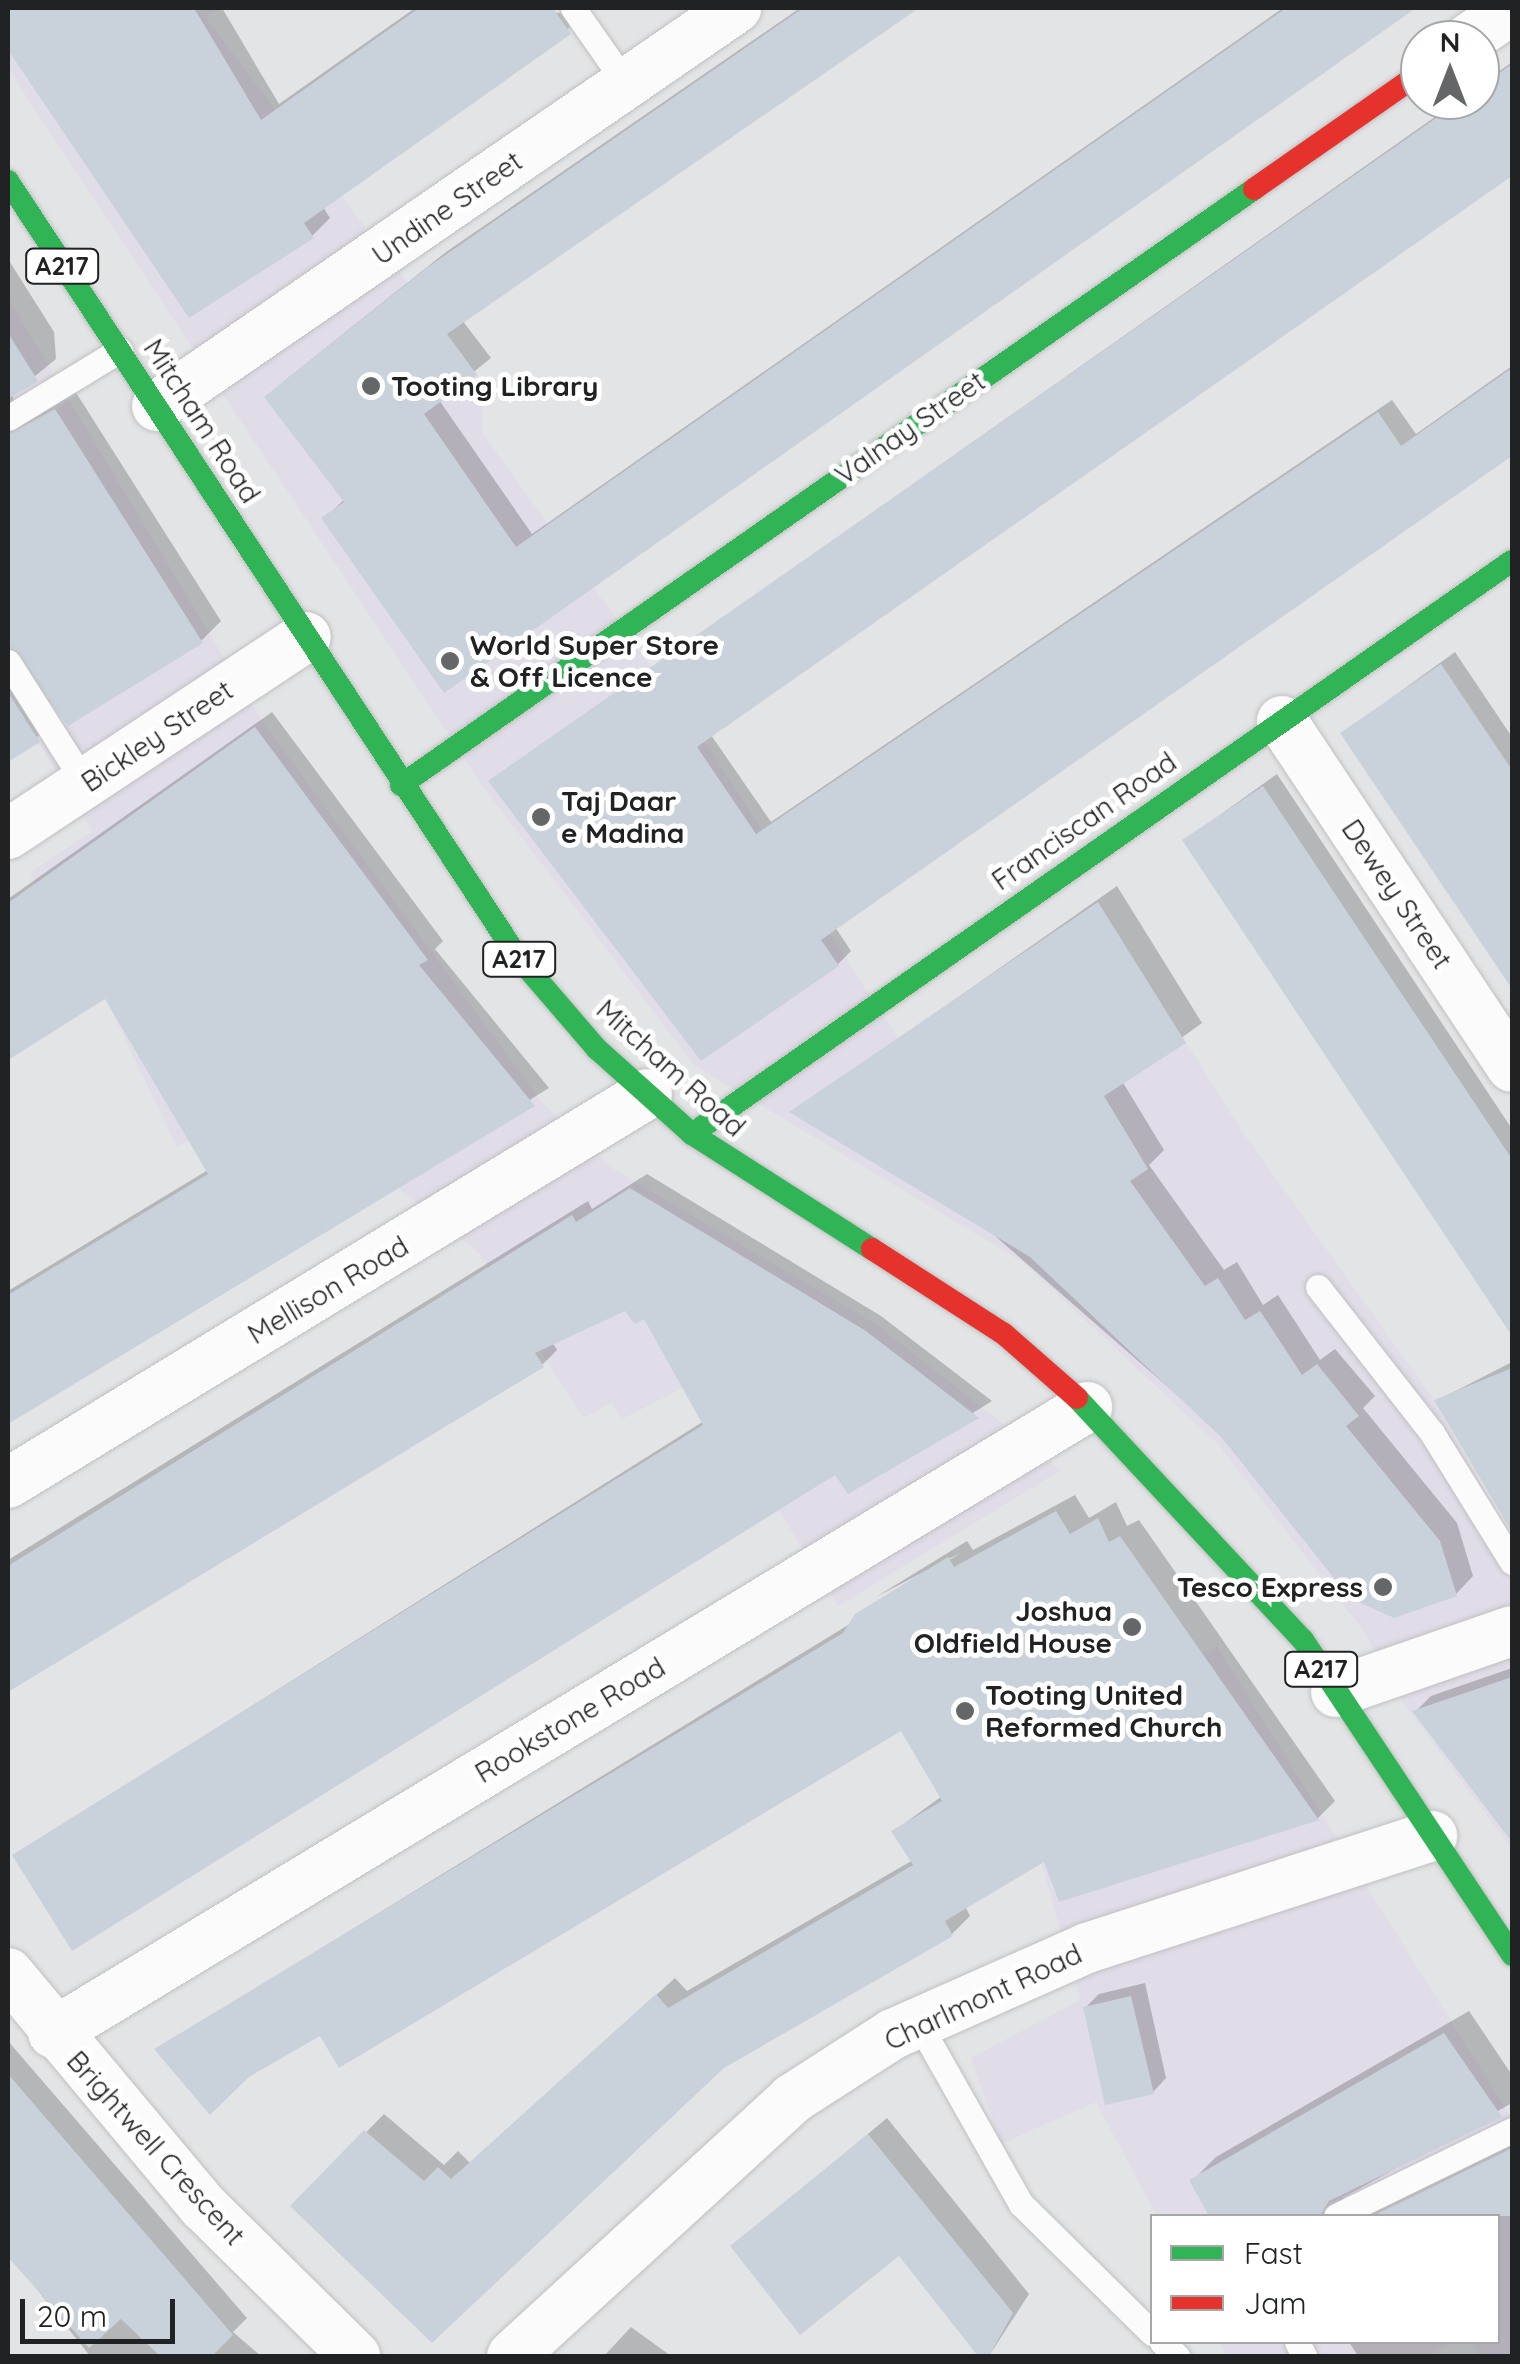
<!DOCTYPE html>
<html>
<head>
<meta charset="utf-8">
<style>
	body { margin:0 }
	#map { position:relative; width:1520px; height:2364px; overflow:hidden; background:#e3e4e5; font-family:Quicksand,sans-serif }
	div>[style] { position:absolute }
	.commercial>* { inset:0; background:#e0dce8 }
	.shadow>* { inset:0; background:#0003 }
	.building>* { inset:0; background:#c9d2db }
	.roads { filter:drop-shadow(0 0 2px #c0c0c1) drop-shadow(0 0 2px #c0c0c1) }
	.lane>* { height:25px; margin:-12.5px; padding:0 12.5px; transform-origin:12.5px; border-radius:12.5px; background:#fbfbfb }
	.street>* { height:50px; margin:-25px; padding:0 25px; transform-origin:25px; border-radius:25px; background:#fbfbfb }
	.fast>* { height:22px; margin:-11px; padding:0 11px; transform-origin:11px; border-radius:11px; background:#30b455 }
	.jam>* { height:22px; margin:-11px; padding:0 11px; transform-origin:11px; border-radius:11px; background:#e5322d }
	.dots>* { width:28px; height:28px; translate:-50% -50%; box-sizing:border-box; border:5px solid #fff; border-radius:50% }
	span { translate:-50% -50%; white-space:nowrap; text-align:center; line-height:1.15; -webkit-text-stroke:10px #fff; paint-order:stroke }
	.shield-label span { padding:2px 8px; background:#fff; border:2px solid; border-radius:8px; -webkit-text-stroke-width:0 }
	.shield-label { font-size:25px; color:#212223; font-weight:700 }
	.street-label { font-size:28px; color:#212223 }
	.poi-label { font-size:28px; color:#212223; font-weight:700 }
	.left { translate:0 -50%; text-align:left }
	.right { translate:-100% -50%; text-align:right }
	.frame { position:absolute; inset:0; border:10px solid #212223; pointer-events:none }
	.legend { position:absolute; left:1150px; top:2214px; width:350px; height:130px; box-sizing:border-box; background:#fff; border:2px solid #a6a7a7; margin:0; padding:12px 18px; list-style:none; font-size:30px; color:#212223 }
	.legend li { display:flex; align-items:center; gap:20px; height:50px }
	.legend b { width:50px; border:2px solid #a6a7a7 }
	.north { position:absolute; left:1400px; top:20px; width:100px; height:100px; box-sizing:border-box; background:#fff; border:2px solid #a6a7a7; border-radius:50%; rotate:0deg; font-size:28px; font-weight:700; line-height:40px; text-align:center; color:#212223 }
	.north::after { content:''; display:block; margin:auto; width:35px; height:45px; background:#656667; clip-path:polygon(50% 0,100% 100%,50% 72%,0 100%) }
	.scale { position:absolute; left:20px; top:2299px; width:155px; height:45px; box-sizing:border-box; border:5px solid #212223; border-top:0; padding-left:12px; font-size:30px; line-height:35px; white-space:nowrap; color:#212223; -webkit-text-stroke:8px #fff; paint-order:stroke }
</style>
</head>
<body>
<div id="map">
	<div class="commercial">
		<div style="clip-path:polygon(8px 8px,219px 8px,205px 17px,483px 382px,483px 434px,705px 742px,898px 1038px,1098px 902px,1241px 1130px,1434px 1400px,1512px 1539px,1512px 1849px,1407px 1708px,1363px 1630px,1218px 1444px,1023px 1262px,694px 1065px,483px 786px,42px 121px,8px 67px)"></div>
		<div style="clip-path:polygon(8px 298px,262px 721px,544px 1105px,612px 1168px,877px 1325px,1061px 1470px,838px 1606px,698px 1380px,622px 1419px,611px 1403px,583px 1418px,479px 1253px,402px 1191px,318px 1061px,177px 1147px,104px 995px,30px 873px,93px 831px,8px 693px)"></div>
		<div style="clip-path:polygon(1217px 1647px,1512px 2119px,1512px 2356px,1480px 2356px,1472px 2342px,1498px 2342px,1498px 2216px,1157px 2216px,1096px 2102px,1001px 2144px,971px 2058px,1080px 2000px,1032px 1829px,1180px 1661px)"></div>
		<div style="clip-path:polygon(1218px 2342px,1453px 2342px,1426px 2356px,1228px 2356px)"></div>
	</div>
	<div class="shadow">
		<div style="clip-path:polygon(8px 8px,222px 8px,279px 104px,415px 8px,588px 14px,323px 207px,330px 218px,312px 236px,190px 315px,8px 44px)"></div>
		<div style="clip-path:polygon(800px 8px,915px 8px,462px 320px,491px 358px,439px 400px,532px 534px,1283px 8px,1409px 8px,445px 690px,324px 518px,345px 499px,283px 382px,446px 252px)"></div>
		<div style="clip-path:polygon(1512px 62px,1512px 173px,711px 735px,771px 822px,1392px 400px,1416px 434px,1512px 366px,1512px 454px,835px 927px,851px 951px,838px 964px,491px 781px,1459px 100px,1480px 100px,1480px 85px)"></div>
		<div style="clip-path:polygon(8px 259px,54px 332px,56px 359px,13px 394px,13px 408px,75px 391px,221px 621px,201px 641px,12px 648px,58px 721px,8px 759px)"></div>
		<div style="clip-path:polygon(1455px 652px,1512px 737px,1512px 985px,1343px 733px)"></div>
		<div style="clip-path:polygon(272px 712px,443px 941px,435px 949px,549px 1088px,8px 1421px,8px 1291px,208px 1170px,106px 996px,8px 1057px,8px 899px)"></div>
		<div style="clip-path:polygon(1277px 774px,1512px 1129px,1512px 1332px,1185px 840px)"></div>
		<div style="clip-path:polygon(1117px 886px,1202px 1023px,1122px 1081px,1164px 1150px,1149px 1165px,1224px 1270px,1237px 1262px,1263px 1305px,1278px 1295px,1320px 1360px,1335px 1349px,1375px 1396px,1363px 1408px,1457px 1523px,1473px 1576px,1456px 1594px,1224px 1436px,955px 1201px,794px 1112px)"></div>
		<div style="clip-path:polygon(647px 1174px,881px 1316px,992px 1401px,849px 1490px,836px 1471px,15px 1855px,704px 1421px,645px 1316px,626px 1307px,552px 1342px,557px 1350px,542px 1365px,8px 1688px,8px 1560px,588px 1201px,592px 1209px)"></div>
		<div style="clip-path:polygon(1512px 1362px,1512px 1515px,1507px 1518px,1438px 1400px)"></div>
		<div style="clip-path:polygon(1075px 1495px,1089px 1518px,1116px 1502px,1127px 1526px,1139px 1520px,1335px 1801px,1318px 1818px,1045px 1858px,965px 1906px,970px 1916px,952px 1934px,722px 2066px,432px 2340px,294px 2206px,384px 2114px,444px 2165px,458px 2151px,470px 2163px,675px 1978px,687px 1991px,913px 1860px,894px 1831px,942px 1796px,902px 1728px,321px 2032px,157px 2049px,853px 1622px,960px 1553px,876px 1597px,967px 1541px,973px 1550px)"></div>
		<div style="clip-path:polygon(1512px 1668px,1512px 1837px,1415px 1712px,1431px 1696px)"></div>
		<div style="clip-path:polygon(1145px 1983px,1166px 2078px,1153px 2092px,1086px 2007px,1099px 1994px)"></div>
		<div style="clip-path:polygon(1469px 2011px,1512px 2075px,1512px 2103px,1343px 2198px,1369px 2208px,1512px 2137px,1512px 2356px,1358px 2356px,1349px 2342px,1498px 2342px,1498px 2216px,1212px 2216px,1192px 2181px,1216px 2157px)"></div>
		<div style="clip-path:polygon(8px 2041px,247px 2318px,233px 2332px,261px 2356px,90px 2356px,8px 2253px)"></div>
		<div style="clip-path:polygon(887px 2118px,1029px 2294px,989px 2356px,900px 2252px,733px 2247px)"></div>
		<div style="clip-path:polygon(631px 2327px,671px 2356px,604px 2356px)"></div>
	</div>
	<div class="building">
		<div style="clip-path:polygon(8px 8px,194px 8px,261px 120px,419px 8px,553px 8px,571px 34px,304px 223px,314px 238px,189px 318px,8px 50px)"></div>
		<div style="clip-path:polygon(803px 8px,919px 8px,447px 334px,477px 375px,424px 414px,516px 547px,1286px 8px,1416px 8px,444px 693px,321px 518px,344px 502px,264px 397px,428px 267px)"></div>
		<div style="clip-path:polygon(1512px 64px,1512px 176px,697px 747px,756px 834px,1378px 412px,1401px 446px,1512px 368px,1512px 456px,821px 940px,839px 966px,701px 1061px,488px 781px,1462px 100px,1480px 100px,1480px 87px)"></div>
		<div style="clip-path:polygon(8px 333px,38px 381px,8px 399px)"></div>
		<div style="clip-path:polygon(55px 409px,203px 643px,68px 726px,8px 646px,8px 434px)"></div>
		<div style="clip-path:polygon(1441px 664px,1512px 770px,1512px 989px,1340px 733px)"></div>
		<div style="clip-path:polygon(8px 692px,40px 742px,8px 762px)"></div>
		<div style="clip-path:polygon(255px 727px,428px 960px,419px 965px,535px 1106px,8px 1424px,8px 1295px,208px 1174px,105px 999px,8px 1060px,8px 903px)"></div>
		<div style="clip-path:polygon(1263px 786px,1512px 1159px,1512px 1336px,1182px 840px)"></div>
		<div style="clip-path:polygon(1098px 902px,1186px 1043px,1104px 1096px,1148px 1169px,1130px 1181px,1205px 1286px,1218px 1278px,1245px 1320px,1260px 1311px,1302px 1375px,1317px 1364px,1359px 1416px,1346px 1426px,1440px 1541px,1457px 1596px,1394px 1618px,1350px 1598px,1222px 1438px,1030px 1257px,789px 1112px)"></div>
		<div style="clip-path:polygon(630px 1188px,866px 1331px,979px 1418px,848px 1494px,835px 1475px,72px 1951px,12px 1855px,703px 1425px,644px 1319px,635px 1324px,625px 1311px,535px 1353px,544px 1367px,8px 1692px,8px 1566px,572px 1215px,576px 1222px)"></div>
		<div style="clip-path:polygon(1512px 1368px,1512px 1532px,1434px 1400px)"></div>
		<div style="clip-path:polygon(1056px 1511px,1070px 1534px,1098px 1518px,1109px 1542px,1120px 1536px,1319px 1820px,1059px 1902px,1044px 1862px,945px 1921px,953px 1936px,724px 2068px,432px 2343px,290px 2206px,364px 2130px,424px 2181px,438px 2167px,451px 2179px,656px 1994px,668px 2008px,913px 1865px,891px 1831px,942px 1801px,901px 1731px,339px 2068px,320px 2036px,249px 2077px,210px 2115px,154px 2049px,843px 1633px,855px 1614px,948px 1557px,954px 1567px)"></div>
		<div style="clip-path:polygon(1512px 1677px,1512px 1842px,1412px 1711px)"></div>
		<div style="clip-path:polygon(1131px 1996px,1154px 2094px,1105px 2105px,1083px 2007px)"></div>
		<div style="clip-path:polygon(1444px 2033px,1502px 2117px,1329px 2201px,1320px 2216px,1209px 2216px,1189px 2180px)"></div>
		<div style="clip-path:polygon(8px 2074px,233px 2335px,212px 2356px,160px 2356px,121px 2319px,89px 2348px,8px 2257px)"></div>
		<div style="clip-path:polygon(868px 2134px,1013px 2313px,989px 2356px,978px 2356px,899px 2256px,800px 2335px,730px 2246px)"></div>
		<div style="clip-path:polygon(1512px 2148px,1512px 2216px,1372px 2216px)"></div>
	</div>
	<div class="roads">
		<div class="lane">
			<div style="left:573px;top:8px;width:93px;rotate:55.1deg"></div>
			<div style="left:8px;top:418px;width:131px;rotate:-31.3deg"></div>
			<div style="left:8px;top:662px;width:146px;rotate:57.6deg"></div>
			<div style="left:1318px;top:1287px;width:185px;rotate:52deg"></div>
			<div style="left:1432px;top:1433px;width:152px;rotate:58.2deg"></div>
			<div style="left:918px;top:2022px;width:209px;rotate:60.5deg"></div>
			<div style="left:1021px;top:2204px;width:184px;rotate:44.6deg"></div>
			<div style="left:1336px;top:2216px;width:196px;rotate:-26deg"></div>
			<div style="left:1162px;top:2342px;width:21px;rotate:43deg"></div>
			<div style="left:1297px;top:2342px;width:16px;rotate:63deg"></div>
		</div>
		<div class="street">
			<div style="left:1467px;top:40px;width:55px;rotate:-34.6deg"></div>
			<div style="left:157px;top:406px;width:703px;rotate:-34.5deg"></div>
			<div style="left:1282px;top:721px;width:415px;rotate:56.4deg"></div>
			<div style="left:8px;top:834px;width:357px;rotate:-33.5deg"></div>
			<div style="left:8px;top:1483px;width:748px;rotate:-31.33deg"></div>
			<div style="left:1336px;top:1692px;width:186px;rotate:-19.1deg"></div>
			<div style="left:8px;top:1973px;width:304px;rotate:50.1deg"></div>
			<div style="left:203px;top:2206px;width:214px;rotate:44.6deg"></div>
			<div style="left:53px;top:2033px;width:1209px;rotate:-31.19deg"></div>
			<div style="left:512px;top:2356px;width:380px;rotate:-42.5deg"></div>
			<div style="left:792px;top:2099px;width:120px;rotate:-32.8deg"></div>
			<div style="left:893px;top:2034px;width:212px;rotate:-23.9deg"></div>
			<div style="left:1087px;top:1948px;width:363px;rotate:-18deg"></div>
		</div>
		<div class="fast">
			<div style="left:8px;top:181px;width:927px;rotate:56.7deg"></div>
			<div style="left:517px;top:956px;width:123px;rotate:49.3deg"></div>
			<div style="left:597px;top:1049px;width:127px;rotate:41.8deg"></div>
			<div style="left:692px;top:1134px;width:214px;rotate:32.6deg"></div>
			<div style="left:401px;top:785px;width:1041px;rotate:-34.94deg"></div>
			<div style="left:692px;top:1134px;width:1000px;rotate:-34.95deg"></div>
			<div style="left:1077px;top:1398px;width:331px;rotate:47deg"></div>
			<div style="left:1303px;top:1640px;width:378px;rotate:56.4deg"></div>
		</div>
		<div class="jam">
			<div style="left:1254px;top:189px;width:203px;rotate:-34.9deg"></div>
			<div style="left:872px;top:1249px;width:157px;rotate:32.8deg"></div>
			<div style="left:1004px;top:1334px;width:97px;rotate:41.2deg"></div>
		</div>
	</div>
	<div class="dots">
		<div style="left:371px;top:386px;background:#656667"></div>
		<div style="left:450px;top:661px;background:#656667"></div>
		<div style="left:541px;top:817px;background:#656667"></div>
		<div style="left:1383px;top:1587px;background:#656667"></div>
		<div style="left:1132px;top:1627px;background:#656667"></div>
		<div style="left:965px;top:1711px;background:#656667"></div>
	</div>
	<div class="shield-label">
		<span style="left:62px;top:266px">A217</span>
		<span style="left:519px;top:959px">A217</span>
		<span style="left:1321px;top:1669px">A217</span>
	</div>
	<div class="street-label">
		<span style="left:447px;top:208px;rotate:-35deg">Undine Street</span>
		<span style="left:202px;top:421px;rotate:57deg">Mitcham Road</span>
		<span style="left:910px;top:428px;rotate:-35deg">Valnay Street</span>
		<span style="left:157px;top:736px;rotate:-34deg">Bickley Street</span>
		<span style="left:1084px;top:821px;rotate:-35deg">Franciscan Road</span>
		<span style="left:1397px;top:894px;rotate:56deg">Dewey Street</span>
		<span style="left:671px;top:1068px;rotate:42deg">Mitcham Road</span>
		<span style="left:328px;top:1290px;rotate:-31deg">Mellison Road</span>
		<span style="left:570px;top:1720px;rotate:-31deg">Rookstone Road</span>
		<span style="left:983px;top:1997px;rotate:-25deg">Charlmont Road</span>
		<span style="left:156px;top:2148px;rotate:48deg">Brightwell Crescent</span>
	</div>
	<div class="poi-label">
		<span class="left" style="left:391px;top:386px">Tooting Library</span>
		<span class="left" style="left:470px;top:661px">World Super Store<br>&amp; Off Licence</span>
		<span class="left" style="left:561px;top:817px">Taj Daar<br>e Madina</span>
		<span class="right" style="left:1363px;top:1587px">Tesco Express</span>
		<span class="right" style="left:1112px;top:1627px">Joshua<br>Oldfield House</span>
		<span class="left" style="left:985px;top:1711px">Tooting United<br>Reformed Church</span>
	</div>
	<div class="frame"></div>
	<ul class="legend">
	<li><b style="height:12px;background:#30b455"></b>Fast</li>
	<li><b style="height:12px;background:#e5322d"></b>Jam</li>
	</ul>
	<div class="north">N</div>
	<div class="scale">20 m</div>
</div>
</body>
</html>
